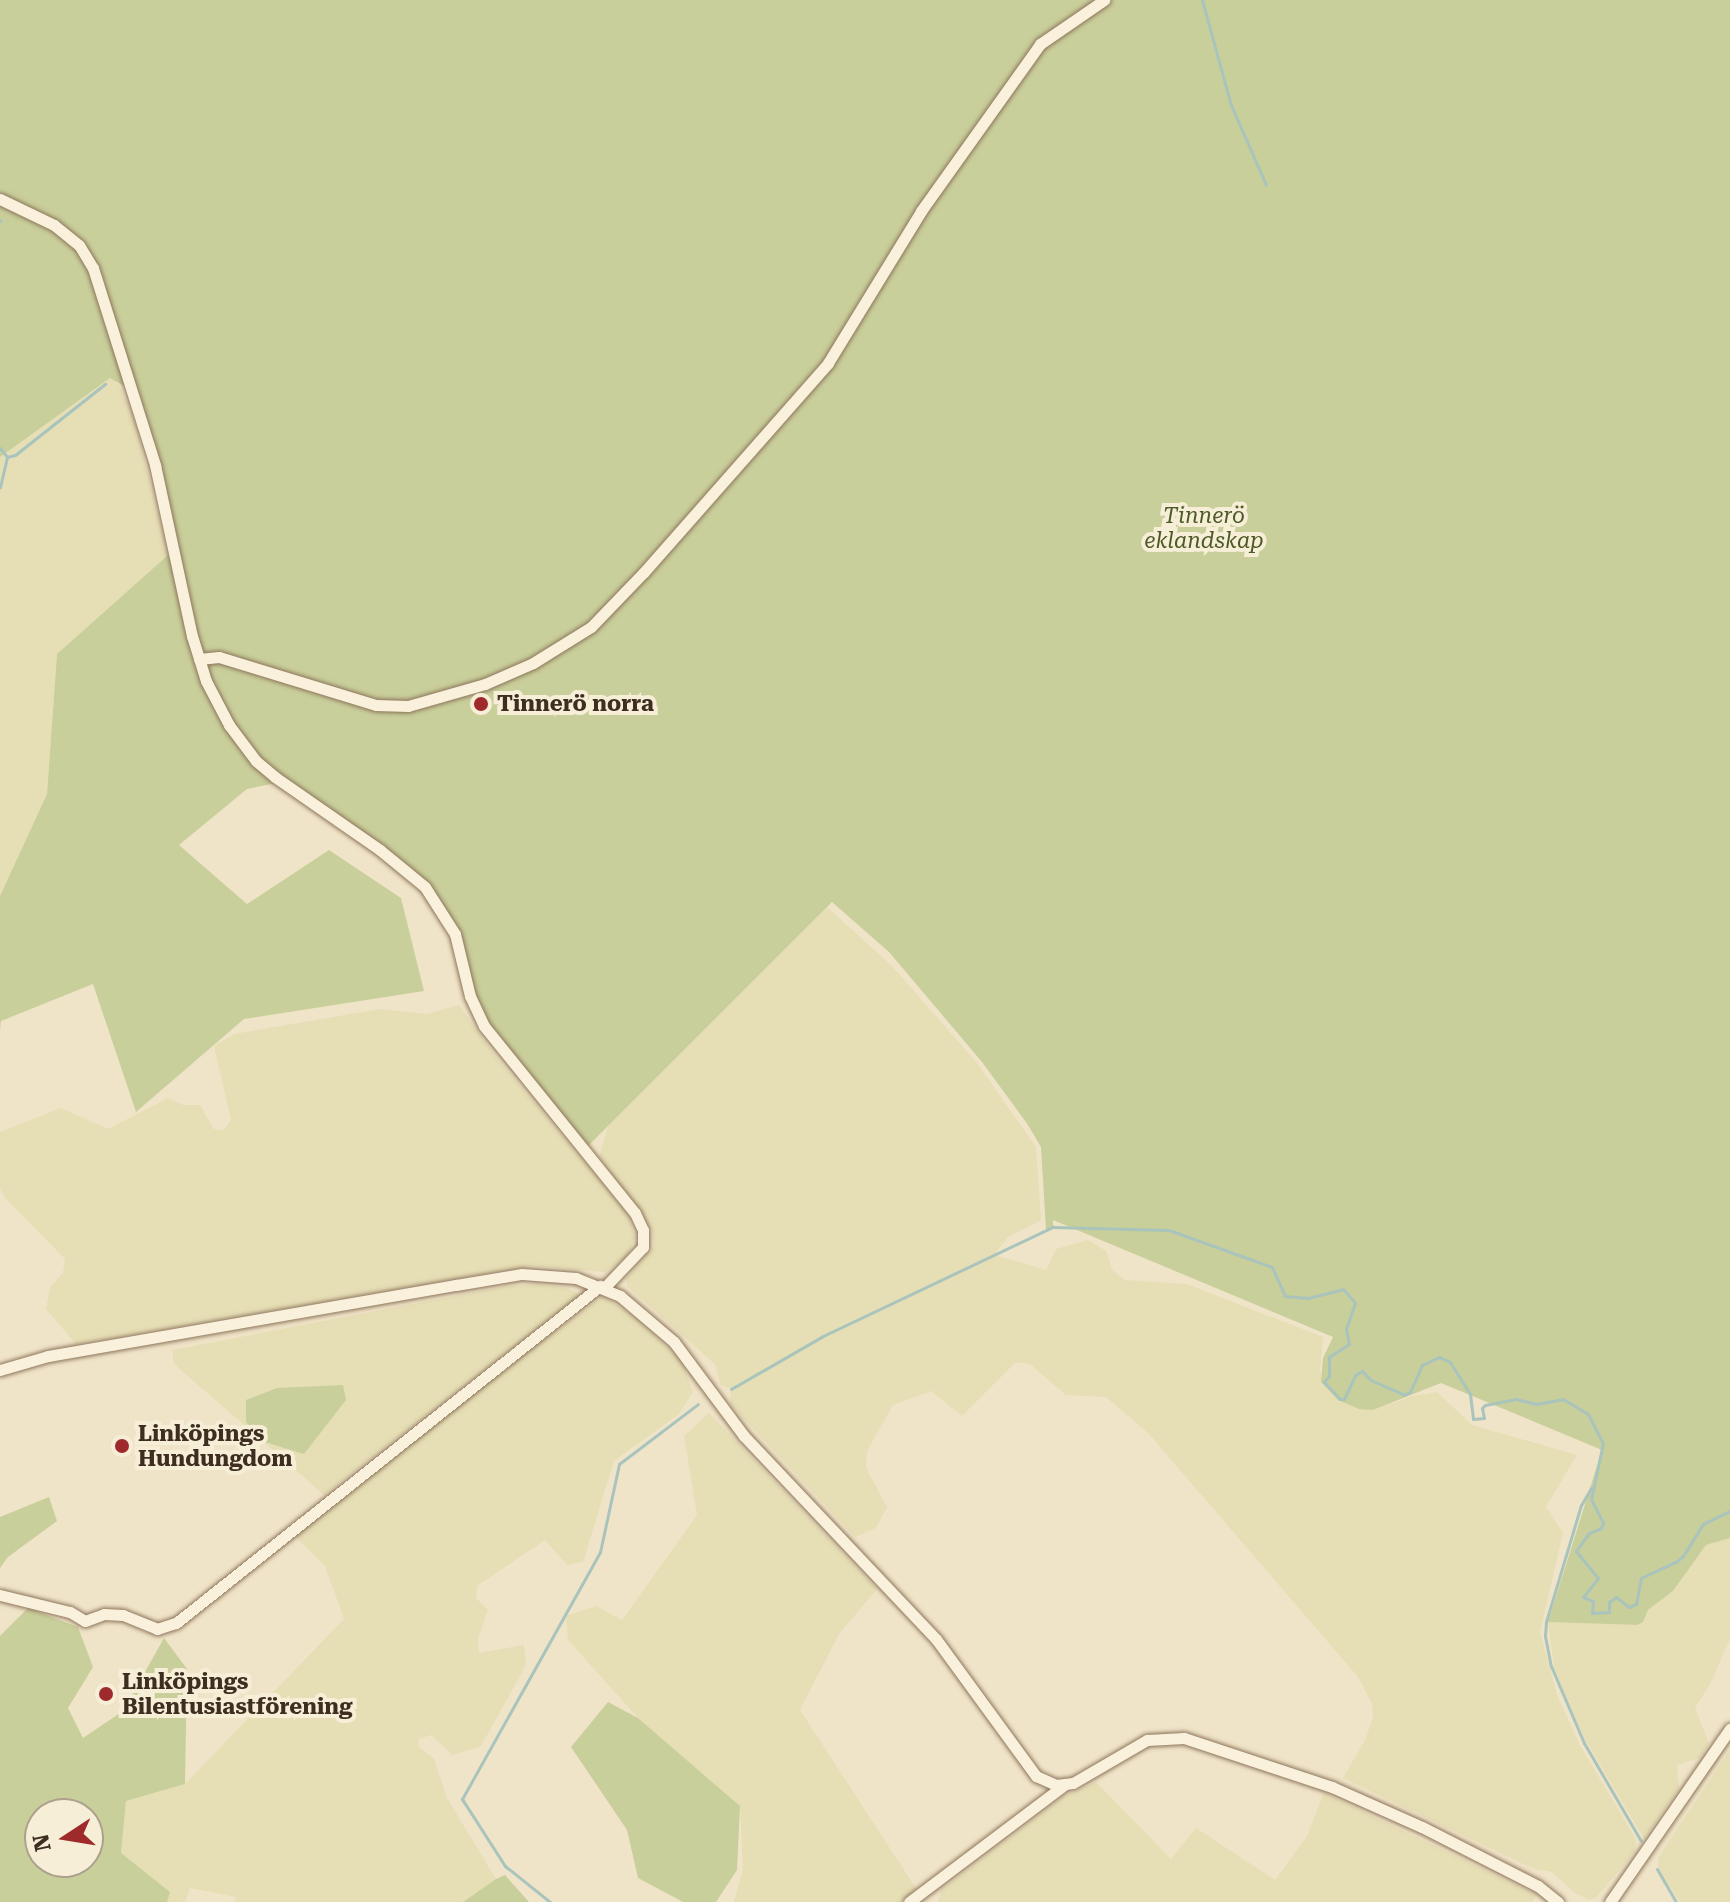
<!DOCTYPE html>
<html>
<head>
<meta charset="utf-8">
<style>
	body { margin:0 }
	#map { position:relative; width:1730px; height:1902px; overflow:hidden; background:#f0e4c8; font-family:"Roboto Serif",serif }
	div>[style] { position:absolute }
	.farmland>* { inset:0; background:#e6deb5 }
	.green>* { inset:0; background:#c9cf9b }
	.stream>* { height:3px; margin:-1.5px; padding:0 1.5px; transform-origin:1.5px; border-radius:1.5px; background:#a9c4bc }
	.roads { filter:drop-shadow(0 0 2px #8d765c) drop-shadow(0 0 2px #8d765c) }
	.minor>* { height:11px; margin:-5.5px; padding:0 5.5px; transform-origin:5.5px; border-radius:5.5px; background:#faf1dc }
	.dots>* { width:22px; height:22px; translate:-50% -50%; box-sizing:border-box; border:4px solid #f7eed8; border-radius:50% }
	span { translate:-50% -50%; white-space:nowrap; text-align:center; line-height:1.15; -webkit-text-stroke:8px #f7eed8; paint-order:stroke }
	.park-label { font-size:22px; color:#4d5a26; font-style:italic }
	.poi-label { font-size:22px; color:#3d2e20; font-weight:700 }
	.left { translate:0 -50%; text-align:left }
	.north { position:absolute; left:24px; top:1798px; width:80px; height:80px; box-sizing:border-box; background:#f7eed8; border:2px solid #ada18e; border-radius:50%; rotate:258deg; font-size:22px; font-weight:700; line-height:32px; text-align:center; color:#3d2e20 }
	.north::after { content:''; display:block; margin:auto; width:28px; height:36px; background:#9e2a2b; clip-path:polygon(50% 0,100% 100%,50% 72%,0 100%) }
</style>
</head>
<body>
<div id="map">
	<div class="farmland">
		<div style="clip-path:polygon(0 207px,86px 343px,121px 389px,136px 425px,168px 555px,57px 654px,47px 794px,0 896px)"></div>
		<div style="clip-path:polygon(827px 907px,893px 967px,977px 1063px,1036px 1147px,1041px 1220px,1008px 1237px,994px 1255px,1046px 1270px,1056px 1249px,1088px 1240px,1106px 1251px,1112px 1270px,1125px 1280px,1187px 1284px,1323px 1337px,1320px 1372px,1373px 1410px,1413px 1396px,1437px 1392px,1472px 1425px,1577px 1455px,1546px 1507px,1563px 1533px,1540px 1632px,1557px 1695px,1581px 1747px,1636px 1839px,1635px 1851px,1597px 1897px,1589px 1900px,1575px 1893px,1552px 1872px,1534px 1869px,1343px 1778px,1365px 1740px,1373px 1717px,1372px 1704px,1358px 1677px,1149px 1434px,1106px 1397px,1066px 1395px,1030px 1364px,1016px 1362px,962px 1416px,931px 1391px,893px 1405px,867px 1451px,866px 1468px,887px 1507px,876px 1528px,855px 1537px,730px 1404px,731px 1389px,721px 1385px,715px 1364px,628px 1287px,626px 1279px,654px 1245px,652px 1230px,599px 1157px,608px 1126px)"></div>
		<div style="clip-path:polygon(459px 1005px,496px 1057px,629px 1215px,635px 1238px,627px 1257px,605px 1272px,532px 1266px,76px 1344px,46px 1309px,50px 1288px,63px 1273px,65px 1259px,5px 1198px,0 1188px,0 1132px,61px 1108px,108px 1129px,168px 1098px,183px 1105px,200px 1105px,214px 1129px,224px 1130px,231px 1120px,214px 1046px,234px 1034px,380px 1009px,427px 1014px)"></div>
		<div style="clip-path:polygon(538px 1284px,567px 1288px,580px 1295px,324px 1495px,174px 1364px,172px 1350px,507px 1286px)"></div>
		<div style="clip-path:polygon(603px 1296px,639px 1320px,682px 1362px,693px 1392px,679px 1414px,614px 1461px,583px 1562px,567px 1565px,545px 1540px,477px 1586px,476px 1598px,488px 1610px,478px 1638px,479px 1653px,524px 1645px,526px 1665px,481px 1746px,453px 1755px,431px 1735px,418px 1739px,419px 1747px,434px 1759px,447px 1798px,496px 1879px,463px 1902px,234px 1902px,236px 1897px,190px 1888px,185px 1902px,167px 1902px,169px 1892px,121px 1854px,126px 1801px,185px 1784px,344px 1619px,325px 1566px,295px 1536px,482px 1386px)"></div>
		<div style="clip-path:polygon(709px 1413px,877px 1589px,839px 1634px,800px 1710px,917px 1890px,901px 1902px,734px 1902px,743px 1870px,740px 1806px,638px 1718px,568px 1640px,566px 1616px,596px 1606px,622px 1620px,697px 1515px,684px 1436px)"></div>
		<div style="clip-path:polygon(1730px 1538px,1730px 1639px,1710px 1684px,1695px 1708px,1709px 1743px,1700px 1758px,1677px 1765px,1679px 1788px,1644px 1839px,1586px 1741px,1563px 1689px,1554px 1667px,1548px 1622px,1637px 1625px,1643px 1621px,1648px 1610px,1673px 1591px,1706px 1545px)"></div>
		<div style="clip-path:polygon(1730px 1750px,1730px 1902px,1680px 1902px,1659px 1871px,1658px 1858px)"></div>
		<div style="clip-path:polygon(1096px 1782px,1171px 1859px,1196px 1828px,1275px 1880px,1307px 1836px,1324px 1793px,1537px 1895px,1532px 1902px,938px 1902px,941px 1890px,1064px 1796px)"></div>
	</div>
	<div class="green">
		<div style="clip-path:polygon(0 0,1730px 0,1730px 1538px,1706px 1545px,1673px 1591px,1648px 1610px,1643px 1622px,1637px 1625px,1548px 1622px,1602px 1450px,1441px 1383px,1373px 1410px,1359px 1409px,1338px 1400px,1321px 1382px,1323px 1358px,1333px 1337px,1053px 1220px,1053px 1227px,1046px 1230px,1041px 1147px,1028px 1125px,982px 1062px,889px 952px,832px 902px,584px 1150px,489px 1033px,458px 946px,426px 890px,281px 782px,247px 789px,179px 845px,247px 904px,329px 850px,401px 898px,424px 991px,244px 1019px,136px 1112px,93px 984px,1px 1021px,0 1030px,0 896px,47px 794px,57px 654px,168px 555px,179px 581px,134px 392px,110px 378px,0 457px)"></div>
		<div style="clip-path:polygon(343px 1385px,346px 1400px,304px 1454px,265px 1442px,246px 1422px,246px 1400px,277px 1388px)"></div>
		<div style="clip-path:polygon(49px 1497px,57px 1521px,8px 1557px,0 1568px,0 1517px)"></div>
		<div style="clip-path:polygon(evenodd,28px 1608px,78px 1627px,93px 1667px,68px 1708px,83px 1738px,123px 1711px,164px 1638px,187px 1669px,185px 1784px,126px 1801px,121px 1853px,170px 1892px,167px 1902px,0 1902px,0 1636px,28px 1608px,40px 1814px,88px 1814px,88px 1862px,40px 1862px,40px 1814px)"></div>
		<div style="clip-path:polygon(608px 1702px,638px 1718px,740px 1806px,737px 1870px,716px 1902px,683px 1902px,638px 1878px,627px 1830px,571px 1747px)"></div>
		<div style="clip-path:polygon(505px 1875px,529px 1902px,463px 1902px,496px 1879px)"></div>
	</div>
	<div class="stream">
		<div style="left:1202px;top:0;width:109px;rotate:74.6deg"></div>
		<div style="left:1231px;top:105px;width:87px;rotate:66.4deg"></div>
		<div style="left:0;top:221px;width:1px;rotate:-45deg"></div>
		<div style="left:0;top:448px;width:11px;rotate:52deg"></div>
		<div style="left:7px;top:457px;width:31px;rotate:103deg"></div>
		<div style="left:7px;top:457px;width:8px;rotate:-14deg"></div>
		<div style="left:15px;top:455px;width:115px;rotate:-38.3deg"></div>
		<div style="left:731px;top:1389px;width:106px;rotate:-29.9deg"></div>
		<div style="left:823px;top:1336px;width:255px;rotate:-25.4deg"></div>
		<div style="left:1053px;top:1227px;width:116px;rotate:1.5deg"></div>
		<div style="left:1169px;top:1230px;width:109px;rotate:19.8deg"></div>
		<div style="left:1272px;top:1267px;width:32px;rotate:66deg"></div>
		<div style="left:1285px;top:1296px;width:23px;rotate:5deg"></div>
		<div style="left:1308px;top:1298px;width:36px;rotate:-14deg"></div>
		<div style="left:1343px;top:1289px;width:18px;rotate:49deg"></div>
		<div style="left:1355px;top:1303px;width:28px;rotate:109deg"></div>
		<div style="left:1346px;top:1329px;width:15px;rotate:79deg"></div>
		<div style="left:1349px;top:1344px;width:24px;rotate:147deg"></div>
		<div style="left:1329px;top:1357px;width:19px;rotate:90deg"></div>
		<div style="left:1329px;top:1376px;width:8px;rotate:130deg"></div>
		<div style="left:1324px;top:1382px;width:23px;rotate:47deg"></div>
		<div style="left:1340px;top:1399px;width:4px"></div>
		<div style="left:1344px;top:1399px;width:26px;rotate:-65deg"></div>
		<div style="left:1355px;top:1375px;width:8px;rotate:-30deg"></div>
		<div style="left:1362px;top:1371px;width:13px;rotate:45deg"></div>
		<div style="left:1371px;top:1380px;width:36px;rotate:24deg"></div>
		<div style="left:1404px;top:1395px;width:7px;rotate:-27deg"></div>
		<div style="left:1410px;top:1392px;width:30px;rotate:-66deg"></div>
		<div style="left:1422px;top:1365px;width:19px;rotate:-25deg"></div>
		<div style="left:1439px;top:1357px;width:12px;rotate:24deg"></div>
		<div style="left:1450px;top:1362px;width:38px;rotate:58deg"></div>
		<div style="left:1470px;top:1394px;width:25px;rotate:83deg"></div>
		<div style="left:1473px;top:1419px;width:11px;rotate:-5deg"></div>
		<div style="left:1484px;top:1418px;width:10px;rotate:-101deg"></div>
		<div style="left:1482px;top:1408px;width:4px;rotate:-45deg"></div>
		<div style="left:1485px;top:1405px;width:32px;rotate:-11deg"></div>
		<div style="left:1516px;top:1399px;width:21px;rotate:14deg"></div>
		<div style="left:1536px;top:1404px;width:27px;rotate:-10deg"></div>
		<div style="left:1563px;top:1399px;width:29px;rotate:31deg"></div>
		<div style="left:1588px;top:1414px;width:33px;rotate:63deg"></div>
		<div style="left:1603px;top:1443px;width:57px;rotate:102.1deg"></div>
		<div style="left:1591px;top:1499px;width:27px;rotate:63deg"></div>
		<div style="left:1603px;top:1523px;width:5px;rotate:112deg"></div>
		<div style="left:1601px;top:1528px;width:13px;rotate:157deg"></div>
		<div style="left:1589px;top:1533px;width:22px;rotate:126deg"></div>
		<div style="left:1576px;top:1551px;width:35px;rotate:51deg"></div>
		<div style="left:1598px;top:1578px;width:24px;rotate:128deg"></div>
		<div style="left:1583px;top:1597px;width:11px;rotate:22deg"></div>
		<div style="left:1593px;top:1601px;width:12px;rotate:95deg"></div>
		<div style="left:1592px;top:1613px;width:17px;rotate:-3deg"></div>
		<div style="left:1609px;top:1612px;width:10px;rotate:-90deg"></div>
		<div style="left:1609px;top:1602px;width:9px;rotate:-36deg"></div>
		<div style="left:1616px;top:1597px;width:16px;rotate:38deg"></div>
		<div style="left:1629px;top:1607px;width:8px;rotate:-23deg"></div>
		<div style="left:1636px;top:1604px;width:26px;rotate:-79deg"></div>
		<div style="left:1641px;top:1578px;width:38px;rotate:-25deg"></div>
		<div style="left:1676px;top:1562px;width:9px;rotate:-41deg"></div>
		<div style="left:1683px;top:1556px;width:38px;rotate:-58deg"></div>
		<div style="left:1703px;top:1524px;width:30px;rotate:-26deg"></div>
		<div style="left:1591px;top:1488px;width:20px;rotate:120deg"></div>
		<div style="left:1581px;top:1505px;width:122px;rotate:106.7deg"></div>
		<div style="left:1546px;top:1622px;width:14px;rotate:94deg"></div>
		<div style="left:1545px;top:1636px;width:31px;rotate:79deg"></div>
		<div style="left:1551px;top:1666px;width:84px;rotate:66.8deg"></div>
		<div style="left:1584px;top:1743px;width:113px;rotate:59.8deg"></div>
		<div style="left:1657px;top:1869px;width:38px;rotate:60deg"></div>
		<div style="left:550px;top:1902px;width:58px;rotate:-141.3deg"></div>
		<div style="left:505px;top:1866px;width:80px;rotate:-122.7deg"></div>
		<div style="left:462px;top:1799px;width:283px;rotate:-60.8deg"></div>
		<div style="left:600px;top:1552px;width:90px;rotate:-77.8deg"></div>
		<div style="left:619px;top:1464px;width:99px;rotate:-37.2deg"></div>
	</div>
	<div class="roads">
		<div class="minor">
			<div style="left:0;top:199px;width:60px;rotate:25.7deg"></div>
			<div style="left:54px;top:225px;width:32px;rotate:39deg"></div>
			<div style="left:79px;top:245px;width:27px;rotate:59deg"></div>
			<div style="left:93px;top:268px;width:207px;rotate:72.5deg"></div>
			<div style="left:155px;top:465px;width:175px;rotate:77.8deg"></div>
			<div style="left:192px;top:636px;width:47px;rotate:72.7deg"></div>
			<div style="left:206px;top:681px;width:50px;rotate:62.4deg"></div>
			<div style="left:229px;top:725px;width:45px;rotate:53.1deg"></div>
			<div style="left:256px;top:761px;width:25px;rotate:40deg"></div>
			<div style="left:275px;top:777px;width:128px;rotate:34.8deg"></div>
			<div style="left:380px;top:850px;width:58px;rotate:39.4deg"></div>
			<div style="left:425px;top:887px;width:56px;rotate:57.4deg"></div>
			<div style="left:455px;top:934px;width:64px;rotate:76.4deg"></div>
			<div style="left:470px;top:996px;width:33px;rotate:65deg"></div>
			<div style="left:484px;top:1026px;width:240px;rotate:51.1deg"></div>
			<div style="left:635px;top:1213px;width:19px;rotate:65deg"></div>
			<div style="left:643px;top:1230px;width:17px;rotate:90deg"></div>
			<div style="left:643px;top:1247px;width:57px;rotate:133.6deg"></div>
			<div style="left:199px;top:659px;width:20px;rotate:-6deg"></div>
			<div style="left:219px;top:657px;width:164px;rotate:17deg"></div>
			<div style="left:376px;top:705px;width:32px;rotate:2deg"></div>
			<div style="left:408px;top:706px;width:80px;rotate:-15.9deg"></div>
			<div style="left:485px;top:684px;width:52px;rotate:-23.6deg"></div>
			<div style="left:533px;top:663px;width:68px;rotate:-31.8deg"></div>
			<div style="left:591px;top:627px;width:76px;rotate:-46.1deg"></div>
			<div style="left:644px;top:572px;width:278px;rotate:-48.6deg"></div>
			<div style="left:828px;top:363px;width:178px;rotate:-58.5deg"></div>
			<div style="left:921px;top:211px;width:205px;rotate:-54.5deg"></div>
			<div style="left:1040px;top:44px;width:78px;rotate:-34.5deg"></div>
			<div style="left:0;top:1370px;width:50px;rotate:-16.3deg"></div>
			<div style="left:48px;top:1356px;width:414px;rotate:-9.9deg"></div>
			<div style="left:456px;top:1285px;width:67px;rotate:-9.5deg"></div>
			<div style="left:522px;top:1274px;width:54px;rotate:4.2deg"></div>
			<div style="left:576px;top:1278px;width:48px;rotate:22.2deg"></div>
			<div style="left:620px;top:1296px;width:71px;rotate:40.4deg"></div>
			<div style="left:674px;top:1342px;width:117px;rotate:53.3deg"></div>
			<div style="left:744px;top:1436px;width:279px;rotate:46.6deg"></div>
			<div style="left:936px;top:1639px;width:170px;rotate:53.9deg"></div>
			<div style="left:1036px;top:1776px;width:22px;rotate:24deg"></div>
			<div style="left:1056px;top:1785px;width:17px;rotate:-7deg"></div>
			<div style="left:1073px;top:1783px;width:86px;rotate:-30.2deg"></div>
			<div style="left:1147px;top:1740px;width:37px;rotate:-3deg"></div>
			<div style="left:1184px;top:1738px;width:156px;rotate:18.3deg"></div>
			<div style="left:1332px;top:1787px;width:98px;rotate:24deg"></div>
			<div style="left:1422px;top:1827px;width:130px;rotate:27deg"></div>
			<div style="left:1538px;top:1886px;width:26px;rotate:39deg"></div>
			<div style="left:0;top:1595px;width:72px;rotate:13.7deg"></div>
			<div style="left:70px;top:1612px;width:17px;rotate:31deg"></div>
			<div style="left:85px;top:1621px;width:20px;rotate:-20deg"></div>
			<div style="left:104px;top:1614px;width:19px;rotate:3deg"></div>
			<div style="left:123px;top:1615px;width:37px;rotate:22deg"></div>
			<div style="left:157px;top:1629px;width:20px;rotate:-18deg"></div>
			<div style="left:176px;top:1623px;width:542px;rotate:-38.48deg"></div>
			<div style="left:909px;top:1902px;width:194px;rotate:-37deg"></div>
			<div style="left:1610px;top:1902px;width:211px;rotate:-55.3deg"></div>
		</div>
	</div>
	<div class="dots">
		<div style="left:481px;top:704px;background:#9e2a2b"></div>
		<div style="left:122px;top:1446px;background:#9e2a2b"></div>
		<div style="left:106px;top:1694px;background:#9e2a2b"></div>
	</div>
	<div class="park-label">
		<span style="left:1204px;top:528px">Tinnerö<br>eklandskap</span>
	</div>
	<div class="poi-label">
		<span class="left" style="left:497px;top:704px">Tinnerö norra</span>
		<span class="left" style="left:138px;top:1446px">Linköpings<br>Hundungdom</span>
		<span class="left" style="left:122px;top:1694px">Linköpings<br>Bilentusiastförening</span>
	</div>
	<div class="north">N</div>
</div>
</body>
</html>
